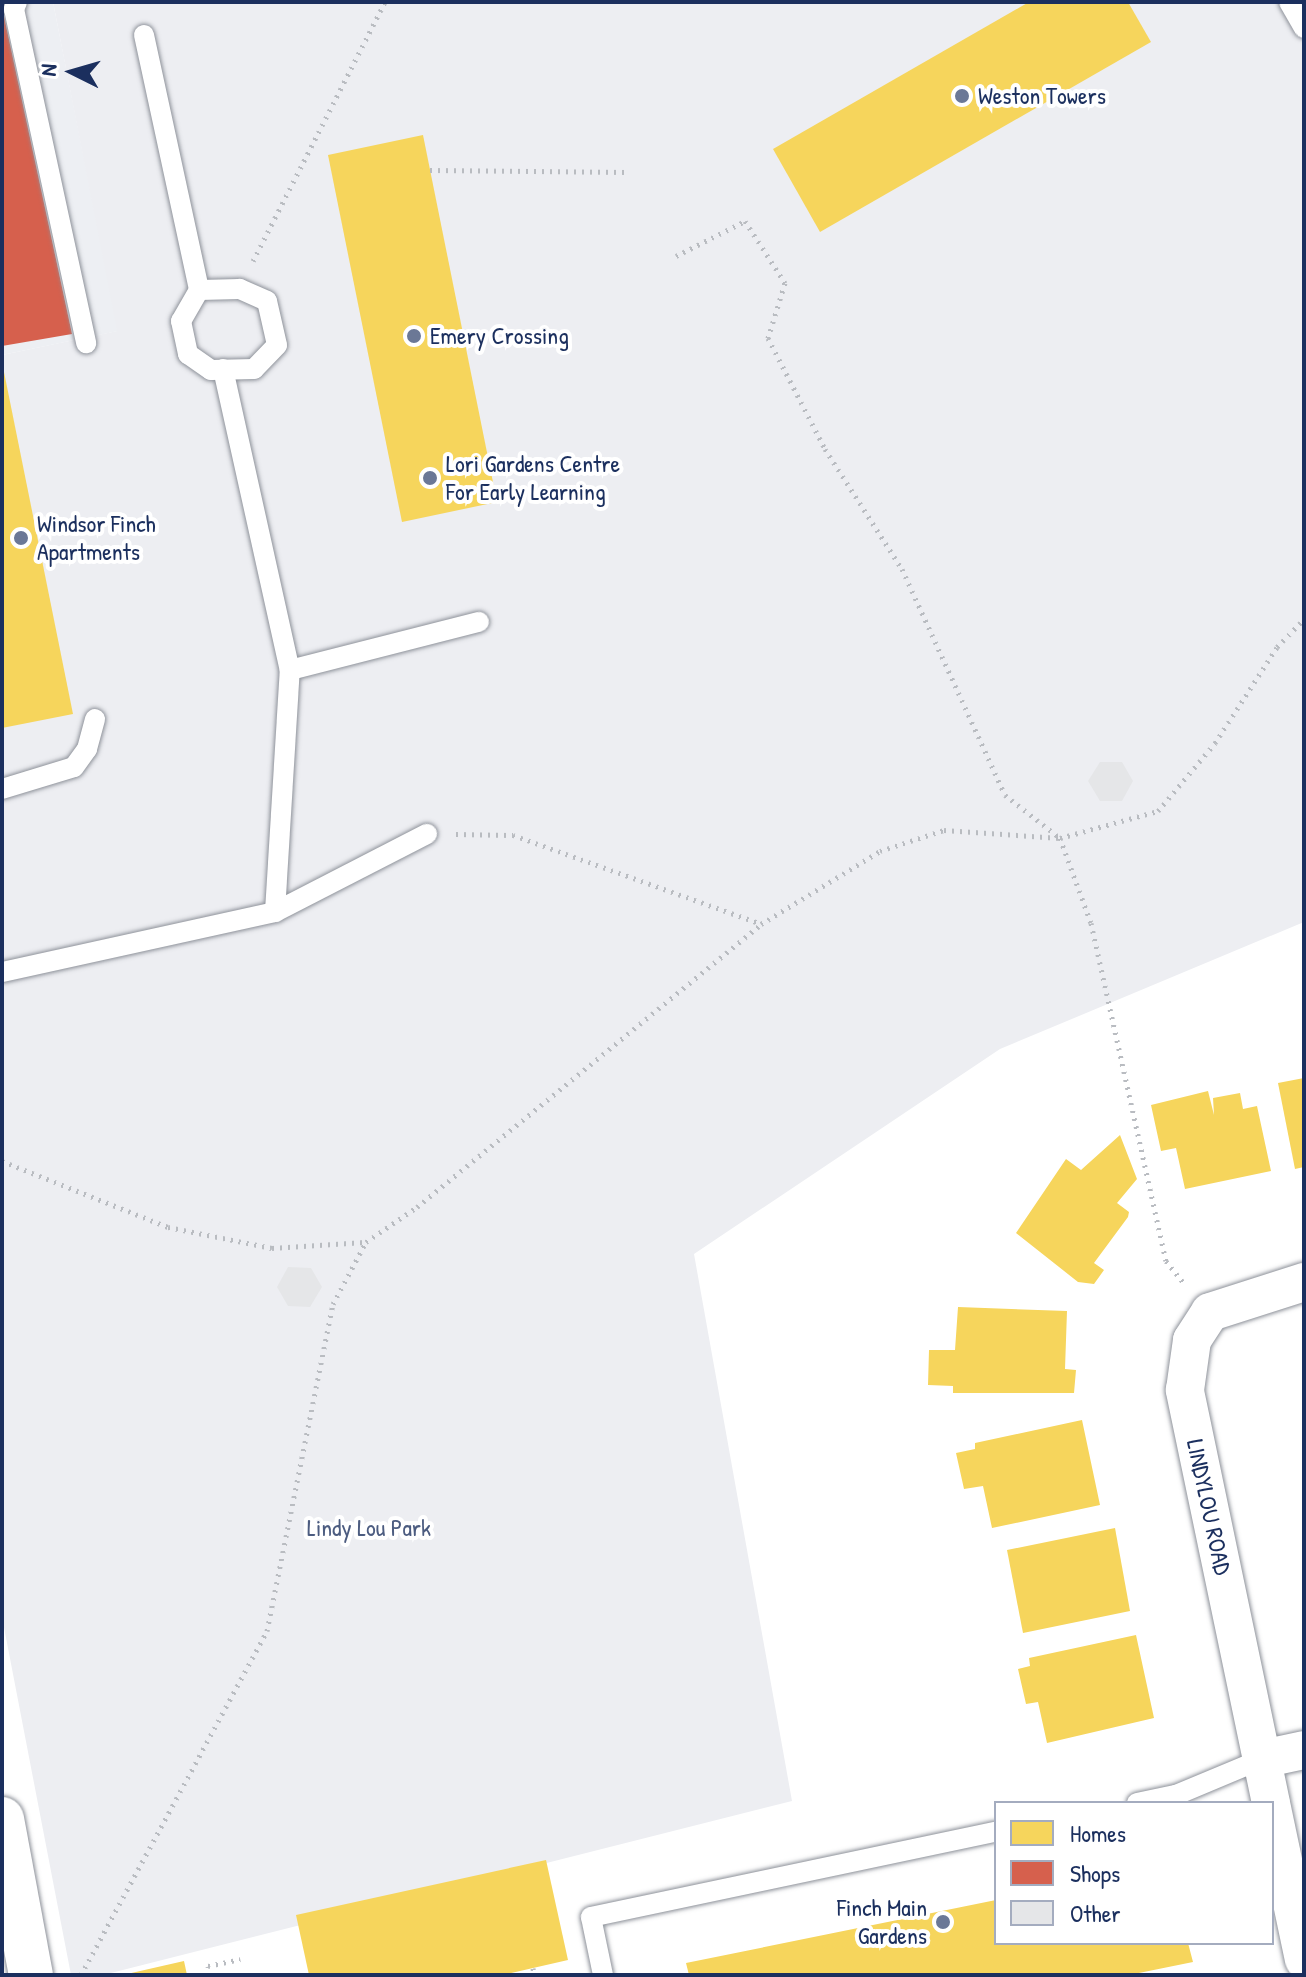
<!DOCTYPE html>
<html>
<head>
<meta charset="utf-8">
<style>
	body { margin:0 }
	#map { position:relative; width:1306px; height:1977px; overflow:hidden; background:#fff; font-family:"Patrick Hand",sans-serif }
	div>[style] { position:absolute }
	.built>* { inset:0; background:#edeff3 }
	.green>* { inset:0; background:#edeef2 }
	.homes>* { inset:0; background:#f6d55c }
	.shops>* { inset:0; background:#d6604d }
	.building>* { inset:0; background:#e5e6e8 }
	.path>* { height:5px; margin-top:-2.5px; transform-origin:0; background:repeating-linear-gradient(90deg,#b9bcc1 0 2px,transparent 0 8px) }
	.roads { filter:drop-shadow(0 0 2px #8e929a) drop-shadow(0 0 2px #8e929a) }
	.service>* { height:20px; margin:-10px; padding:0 10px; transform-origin:10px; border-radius:10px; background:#fff }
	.minor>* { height:38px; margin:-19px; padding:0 19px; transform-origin:19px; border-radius:19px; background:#fff }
	.secondary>* { height:44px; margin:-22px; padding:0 22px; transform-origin:22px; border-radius:22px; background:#fff }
	.dots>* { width:22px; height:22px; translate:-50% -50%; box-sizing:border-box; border:4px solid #fff; border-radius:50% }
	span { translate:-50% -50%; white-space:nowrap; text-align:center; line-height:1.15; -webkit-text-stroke:8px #fff; paint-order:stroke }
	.poi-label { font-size:24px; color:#1b2f5e }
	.left { translate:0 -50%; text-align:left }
	.right { translate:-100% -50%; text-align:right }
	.street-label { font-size:24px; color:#1b2f5e }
	.park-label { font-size:24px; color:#4c5c80 }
	.frame { position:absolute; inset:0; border:4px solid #1b2f5e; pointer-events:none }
	.legend { position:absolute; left:994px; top:1801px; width:280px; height:144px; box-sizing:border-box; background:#fff; border:2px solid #a4acbf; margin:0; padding:10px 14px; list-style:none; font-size:24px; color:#1b2f5e }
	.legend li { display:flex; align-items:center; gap:16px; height:40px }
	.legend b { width:40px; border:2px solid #a4acbf }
	.north { position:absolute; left:32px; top:32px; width:80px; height:80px; -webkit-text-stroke:6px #fff; paint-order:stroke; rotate:275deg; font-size:22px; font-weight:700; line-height:32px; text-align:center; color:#1b2f5e }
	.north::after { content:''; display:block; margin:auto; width:28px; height:36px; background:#1b2f5e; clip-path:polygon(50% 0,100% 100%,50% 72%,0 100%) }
</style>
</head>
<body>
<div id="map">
	<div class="built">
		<div style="clip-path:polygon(2px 2px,53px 2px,118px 331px,2px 355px)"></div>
	</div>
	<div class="green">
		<div style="clip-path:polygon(53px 2px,1304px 2px,1304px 922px,1000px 1049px,694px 1254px,792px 1801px,103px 1975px,71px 1975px,2px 1617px,2px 355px,117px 331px)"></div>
	</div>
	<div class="homes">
		<div style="clip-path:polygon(1029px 2px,1128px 2px,1151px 42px,820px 232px,773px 149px)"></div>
		<div style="clip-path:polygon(423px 135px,497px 502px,402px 522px,328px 155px)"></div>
		<div style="clip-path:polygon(2px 362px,73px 714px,2px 728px)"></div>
		<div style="clip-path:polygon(1304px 1078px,1304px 1167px,1295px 1169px,1278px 1083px)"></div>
		<div style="clip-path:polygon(1208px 1091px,1214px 1115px,1213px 1098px,1240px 1093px,1243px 1109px,1257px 1106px,1271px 1171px,1185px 1189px,1176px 1148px,1161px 1151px,1151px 1105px)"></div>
		<div style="clip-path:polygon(1120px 1135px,1137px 1179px,1117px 1203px,1129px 1212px,1128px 1217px,1094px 1263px,1104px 1270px,1094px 1284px,1078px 1282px,1016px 1233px,1066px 1159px,1081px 1170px)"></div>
		<div style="clip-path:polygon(958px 1307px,1067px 1311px,1065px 1369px,1076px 1370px,1074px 1393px,953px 1393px,953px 1386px,928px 1385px,929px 1350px,955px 1350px)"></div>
		<div style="clip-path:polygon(1082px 1420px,1100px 1505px,992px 1528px,983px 1486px,964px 1489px,956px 1453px,975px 1449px,975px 1443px)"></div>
		<div style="clip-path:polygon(1115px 1528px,1130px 1611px,1023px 1633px,1007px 1550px)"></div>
		<div style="clip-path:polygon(1136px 1635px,1154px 1718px,1047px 1743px,1038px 1702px,1026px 1704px,1018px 1669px,1030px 1666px,1029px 1658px)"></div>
		<div style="clip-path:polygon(546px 1860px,568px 1960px,502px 1975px,309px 1975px,296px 1915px)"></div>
		<div style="clip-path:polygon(996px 1900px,996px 1943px,1188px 1943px,1193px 1962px,1129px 1975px,689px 1975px,686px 1963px)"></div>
		<div style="clip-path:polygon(184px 1961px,187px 1975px,127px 1975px,127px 1974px)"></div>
	</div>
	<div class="shops">
		<div style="clip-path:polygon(2px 7px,72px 334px,2px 346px)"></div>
	</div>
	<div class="building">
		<div style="clip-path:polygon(1100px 762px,1122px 762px,1133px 781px,1122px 801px,1100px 801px,1088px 781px)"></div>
		<div style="clip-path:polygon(288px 1267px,311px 1268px,322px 1287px,310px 1307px,288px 1306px,277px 1287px)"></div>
	</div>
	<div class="path">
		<div style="left:430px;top:170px;width:197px;rotate:0.6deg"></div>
		<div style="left:676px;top:256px;width:77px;rotate:-26.9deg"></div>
		<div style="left:745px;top:221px;width:74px;rotate:57.2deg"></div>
		<div style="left:785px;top:283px;width:58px;rotate:107.2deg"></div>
		<div style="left:768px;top:338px;width:125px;rotate:62.8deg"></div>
		<div style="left:825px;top:449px;width:143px;rotate:57.3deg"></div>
		<div style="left:902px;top:569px;width:248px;rotate:65.5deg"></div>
		<div style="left:1005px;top:795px;width:70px;rotate:38deg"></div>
		<div style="left:1060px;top:838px;width:90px;rotate:70deg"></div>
		<div style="left:1091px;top:923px;width:346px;rotate:77.5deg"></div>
		<div style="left:1166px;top:1261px;width:28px;rotate:51deg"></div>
		<div style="left:253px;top:261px;width:291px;rotate:-63deg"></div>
		<div style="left:456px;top:834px;width:57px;rotate:1deg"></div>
		<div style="left:513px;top:835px;width:263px;rotate:19.7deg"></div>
		<div style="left:2px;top:1161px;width:179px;rotate:21.7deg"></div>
		<div style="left:168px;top:1227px;width:106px;rotate:11.4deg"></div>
		<div style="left:272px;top:1248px;width:93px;rotate:-3.7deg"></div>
		<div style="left:533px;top:1968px;width:7px;rotate:82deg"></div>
		<div style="left:81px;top:1975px;width:391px;rotate:-61.6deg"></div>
		<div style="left:267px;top:1631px;width:334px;rotate:-78.6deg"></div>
		<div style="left:333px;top:1304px;width:70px;rotate:-62deg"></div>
		<div style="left:366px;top:1242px;width:62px;rotate:-34.5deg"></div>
		<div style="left:417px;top:1207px;width:445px;rotate:-39.4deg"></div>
		<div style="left:761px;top:924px;width:140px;rotate:-31.5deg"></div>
		<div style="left:880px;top:851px;width:67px;rotate:-18.2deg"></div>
		<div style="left:944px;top:830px;width:116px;rotate:3.9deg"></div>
		<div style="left:1060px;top:838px;width:102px;rotate:-15.4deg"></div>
		<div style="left:1158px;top:811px;width:89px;rotate:-50deg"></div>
		<div style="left:1215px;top:743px;width:114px;rotate:-57.1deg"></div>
		<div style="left:1277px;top:647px;width:39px;rotate:-46deg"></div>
		<div style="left:210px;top:1975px;width:9px;rotate:-103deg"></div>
		<div style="left:208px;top:1966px;width:33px;rotate:-12deg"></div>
	</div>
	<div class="roads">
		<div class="service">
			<div style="left:17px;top:2px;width:8px;rotate:113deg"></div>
			<div style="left:14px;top:9px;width:342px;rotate:77.8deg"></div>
			<div style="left:1289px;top:2px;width:30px;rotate:60deg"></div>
			<div style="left:144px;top:35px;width:261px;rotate:77.8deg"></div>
			<div style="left:199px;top:290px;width:36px;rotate:120deg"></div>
			<div style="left:181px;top:321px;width:34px;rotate:78deg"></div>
			<div style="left:188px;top:354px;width:28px;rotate:35deg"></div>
			<div style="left:211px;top:370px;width:43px;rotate:-1.3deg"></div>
			<div style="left:254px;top:369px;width:33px;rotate:-46deg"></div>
			<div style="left:277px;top:345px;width:45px;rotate:-102.8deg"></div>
			<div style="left:267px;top:301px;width:30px;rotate:-156deg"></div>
			<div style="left:240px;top:289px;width:41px;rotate:178.6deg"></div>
			<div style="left:223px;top:369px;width:308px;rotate:77.5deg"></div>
			<div style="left:2px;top:789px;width:75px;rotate:-17deg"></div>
			<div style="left:74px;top:767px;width:22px;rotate:-54deg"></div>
			<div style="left:87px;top:749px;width:31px;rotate:-75deg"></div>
			<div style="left:275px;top:912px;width:171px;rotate:-27.2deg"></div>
			<div style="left:2px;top:972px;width:280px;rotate:-12.4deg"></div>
			<div style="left:275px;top:912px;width:242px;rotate:-86.5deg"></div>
			<div style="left:290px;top:670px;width:195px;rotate:-14.3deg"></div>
			<div style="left:1137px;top:1803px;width:40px;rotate:-12deg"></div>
			<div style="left:1176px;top:1795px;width:93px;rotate:-22.7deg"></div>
			<div style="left:603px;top:1975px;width:59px;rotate:-101.7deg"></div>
			<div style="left:591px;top:1917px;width:414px;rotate:-11.9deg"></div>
		</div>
		<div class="minor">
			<div style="left:1262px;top:1759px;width:43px;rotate:-12.1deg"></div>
			<div style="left:1271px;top:1803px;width:422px;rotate:-101.8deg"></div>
			<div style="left:1185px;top:1390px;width:50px;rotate:-82deg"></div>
			<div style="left:1192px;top:1340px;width:33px;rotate:-57deg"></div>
			<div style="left:1210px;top:1312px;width:99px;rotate:-17.7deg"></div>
			<div style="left:1272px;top:1808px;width:155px;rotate:78.1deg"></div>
		</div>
		<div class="secondary">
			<div style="left:2px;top:1819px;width:159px;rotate:79.5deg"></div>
		</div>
	</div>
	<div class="dots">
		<div style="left:962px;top:96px;background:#6b7896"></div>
		<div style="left:414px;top:336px;background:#6b7896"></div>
		<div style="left:430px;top:478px;background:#6b7896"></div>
		<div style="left:21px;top:538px;background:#6b7896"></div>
		<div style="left:943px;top:1922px;background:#6b7896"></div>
	</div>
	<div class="poi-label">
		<span class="left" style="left:978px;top:96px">Weston Towers</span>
		<span class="left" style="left:430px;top:336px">Emery Crossing</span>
		<span class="left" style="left:446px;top:478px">Lori Gardens Centre<br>For Early Learning</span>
		<span class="left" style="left:37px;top:538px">Windsor Finch<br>Apartments</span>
		<span class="right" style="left:927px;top:1922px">Finch Main<br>Gardens</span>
	</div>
	<div class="street-label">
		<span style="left:1209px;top:1507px;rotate:78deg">LINDYLOU ROAD</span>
	</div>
	<div class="park-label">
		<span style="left:369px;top:1528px">Lindy Lou Park</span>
	</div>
	<div class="frame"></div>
	<ul class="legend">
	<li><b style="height:22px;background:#f6d55c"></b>Homes</li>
	<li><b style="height:22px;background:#d6604d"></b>Shops</li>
	<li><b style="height:22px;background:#e5e6e8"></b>Other</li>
	</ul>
	<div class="north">N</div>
</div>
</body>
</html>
